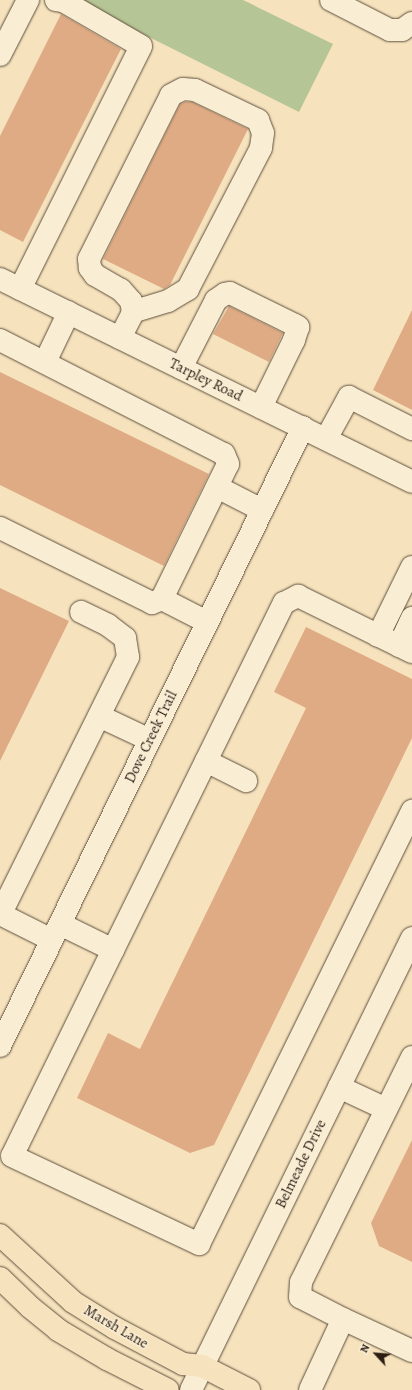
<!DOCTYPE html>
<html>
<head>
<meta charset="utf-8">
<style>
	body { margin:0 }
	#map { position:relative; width:412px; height:1390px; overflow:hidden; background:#f6e3bd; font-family:Alegreya,serif }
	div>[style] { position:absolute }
	.green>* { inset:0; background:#b6c595 }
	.building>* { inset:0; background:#dfab85 }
	.roads { filter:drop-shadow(0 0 1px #5e4e3d) drop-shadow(0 0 1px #5e4e3d) }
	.minor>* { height:22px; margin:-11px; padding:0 11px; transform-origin:11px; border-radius:11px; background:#f9edd4 }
	.major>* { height:22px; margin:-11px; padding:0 11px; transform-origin:11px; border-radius:11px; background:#f6e3bd }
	span { translate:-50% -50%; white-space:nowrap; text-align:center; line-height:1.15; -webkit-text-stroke:3px #f9edd4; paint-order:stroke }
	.street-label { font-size:15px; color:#2b1d12 }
	.north { position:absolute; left:356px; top:1334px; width:40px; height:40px; -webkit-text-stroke:3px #f9edd4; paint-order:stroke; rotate:296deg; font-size:11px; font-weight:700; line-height:16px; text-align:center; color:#2b1d12 }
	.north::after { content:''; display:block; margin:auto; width:14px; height:18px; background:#2b1d12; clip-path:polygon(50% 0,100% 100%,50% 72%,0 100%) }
</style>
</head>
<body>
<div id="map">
	<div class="green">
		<div style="clip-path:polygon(75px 0,243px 0,333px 44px,299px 112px)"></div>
	</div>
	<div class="building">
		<div style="clip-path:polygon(61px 14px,121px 49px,23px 242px,0 230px,0 136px)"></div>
		<div style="clip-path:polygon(185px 102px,192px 102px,248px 129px,170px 285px,164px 289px,103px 259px,180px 104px)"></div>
		<div style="clip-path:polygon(229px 306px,283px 333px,269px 362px,213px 334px)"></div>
		<div style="clip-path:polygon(412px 310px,412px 410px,373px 390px)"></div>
		<div style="clip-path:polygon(0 372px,209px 474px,164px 566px,0 485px)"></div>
		<div style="clip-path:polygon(0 588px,69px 621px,0 761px)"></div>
		<div style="clip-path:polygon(306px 627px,412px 679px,412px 738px,214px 1145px,190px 1153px,77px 1098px,108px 1033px,140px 1049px,306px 708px,274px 692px)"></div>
		<div style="clip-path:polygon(412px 1140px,412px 1262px,379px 1246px,371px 1223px)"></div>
	</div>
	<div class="roads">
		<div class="minor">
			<div style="left:331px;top:0;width:66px;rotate:27deg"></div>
			<div style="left:390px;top:30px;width:12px"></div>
			<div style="left:402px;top:30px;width:12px;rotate:-35deg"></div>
			<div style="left:0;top:55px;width:62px;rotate:-63deg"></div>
			<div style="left:0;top:279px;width:459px;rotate:26.2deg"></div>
			<div style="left:20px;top:289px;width:271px;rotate:-63.5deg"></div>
			<div style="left:141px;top:46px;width:90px;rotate:-150deg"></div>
			<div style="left:63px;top:1px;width:7px;rotate:-172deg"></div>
			<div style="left:120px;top:338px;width:29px;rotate:-63deg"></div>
			<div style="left:133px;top:312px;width:11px;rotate:-100deg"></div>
			<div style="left:131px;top:301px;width:15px;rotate:-132deg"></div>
			<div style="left:121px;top:290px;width:30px;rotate:-150deg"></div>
			<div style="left:95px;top:275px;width:9px;rotate:-126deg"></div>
			<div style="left:90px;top:268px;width:9px;rotate:-96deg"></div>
			<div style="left:89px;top:259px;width:183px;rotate:-63.4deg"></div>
			<div style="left:171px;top:95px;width:13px;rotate:-27deg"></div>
			<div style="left:183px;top:89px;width:12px;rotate:5deg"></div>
			<div style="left:195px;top:90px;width:70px;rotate:25.5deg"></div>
			<div style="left:258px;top:120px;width:14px;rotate:69deg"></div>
			<div style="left:263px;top:133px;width:15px;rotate:98deg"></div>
			<div style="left:261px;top:148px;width:159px;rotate:117.4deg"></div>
			<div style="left:188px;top:289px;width:23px;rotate:149deg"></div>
			<div style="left:168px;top:301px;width:37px;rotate:163deg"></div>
			<div style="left:0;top:340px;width:251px;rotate:27deg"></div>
			<div style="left:224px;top:454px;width:11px;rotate:68deg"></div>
			<div style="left:228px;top:464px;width:150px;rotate:116.1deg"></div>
			<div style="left:162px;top:599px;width:11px;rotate:158deg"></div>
			<div style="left:152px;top:603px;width:169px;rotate:-153.7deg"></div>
			<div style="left:45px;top:362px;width:55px;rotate:-64.4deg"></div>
			<div style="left:181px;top:368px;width:76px;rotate:-62.8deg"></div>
			<div style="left:216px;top:300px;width:11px;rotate:-34deg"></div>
			<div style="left:225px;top:294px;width:5px;rotate:-11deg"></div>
			<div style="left:230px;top:293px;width:72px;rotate:26.2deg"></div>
			<div style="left:295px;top:325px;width:4px;rotate:34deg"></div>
			<div style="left:298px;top:327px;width:14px;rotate:107deg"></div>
			<div style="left:294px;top:340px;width:75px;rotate:116.2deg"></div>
			<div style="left:326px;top:439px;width:48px;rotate:-61.3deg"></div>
			<div style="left:349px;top:397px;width:71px;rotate:26.9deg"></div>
			<div style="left:217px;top:487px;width:51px;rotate:27.1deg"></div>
			<div style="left:162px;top:599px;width:51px;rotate:27.1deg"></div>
			<div style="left:378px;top:636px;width:77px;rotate:-63.8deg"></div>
			<div style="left:399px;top:646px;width:31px;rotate:-65deg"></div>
			<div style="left:99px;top:716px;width:56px;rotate:25.2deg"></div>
			<div style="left:206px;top:761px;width:45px;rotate:26.6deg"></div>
			<div style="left:0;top:914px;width:58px;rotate:26.6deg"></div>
			<div style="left:0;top:915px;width:288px;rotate:-63.6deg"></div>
			<div style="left:128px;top:657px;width:19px;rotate:-99deg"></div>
			<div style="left:125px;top:638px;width:21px;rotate:-143deg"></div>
			<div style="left:108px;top:625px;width:30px;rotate:-154deg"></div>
			<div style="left:60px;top:924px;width:59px;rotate:26.1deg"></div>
			<div style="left:113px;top:950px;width:387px;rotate:-63.8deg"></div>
			<div style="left:284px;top:603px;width:16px;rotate:-27deg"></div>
			<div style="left:298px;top:596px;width:127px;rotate:26.2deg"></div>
			<div style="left:113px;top:950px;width:229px;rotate:116.1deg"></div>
			<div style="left:12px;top:1156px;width:207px;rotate:25.2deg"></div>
			<div style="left:199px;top:1244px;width:483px;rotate:-63.8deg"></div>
			<div style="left:0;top:1046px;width:689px;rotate:-63.92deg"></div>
			<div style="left:339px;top:1087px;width:52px;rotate:25.1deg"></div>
			<div style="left:343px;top:1319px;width:76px;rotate:24.9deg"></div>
			<div style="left:191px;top:1390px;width:503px;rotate:-63.94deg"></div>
			<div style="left:310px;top:1390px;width:78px;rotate:-65.1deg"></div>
			<div style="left:343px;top:1319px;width:48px;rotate:-152.9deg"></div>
			<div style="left:300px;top:1297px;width:15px;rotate:-86deg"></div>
			<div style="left:301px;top:1282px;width:251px;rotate:-63.7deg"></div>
		</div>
		<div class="major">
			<div style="left:0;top:1235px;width:99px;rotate:42.5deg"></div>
			<div style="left:73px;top:1302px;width:49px;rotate:31.8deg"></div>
			<div style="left:115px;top:1328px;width:77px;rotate:27.9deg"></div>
			<div style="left:183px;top:1364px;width:19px;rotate:6deg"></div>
			<div style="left:202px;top:1366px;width:53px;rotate:27.1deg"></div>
			<div style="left:0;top:1278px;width:42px;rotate:44deg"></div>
			<div style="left:30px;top:1307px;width:36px;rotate:39deg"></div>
			<div style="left:58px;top:1330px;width:57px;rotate:30.6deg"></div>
			<div style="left:107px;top:1359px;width:68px;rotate:26.9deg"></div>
		</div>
	</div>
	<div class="street-label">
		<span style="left:206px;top:380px;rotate:26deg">Tarpley Road</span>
		<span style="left:151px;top:737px;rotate:-64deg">Dove Creek Trail</span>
		<span style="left:301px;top:1164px;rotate:-64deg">Belmeade Drive</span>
		<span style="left:116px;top:1327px;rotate:30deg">Marsh Lane</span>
	</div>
	<div class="north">N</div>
</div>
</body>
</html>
